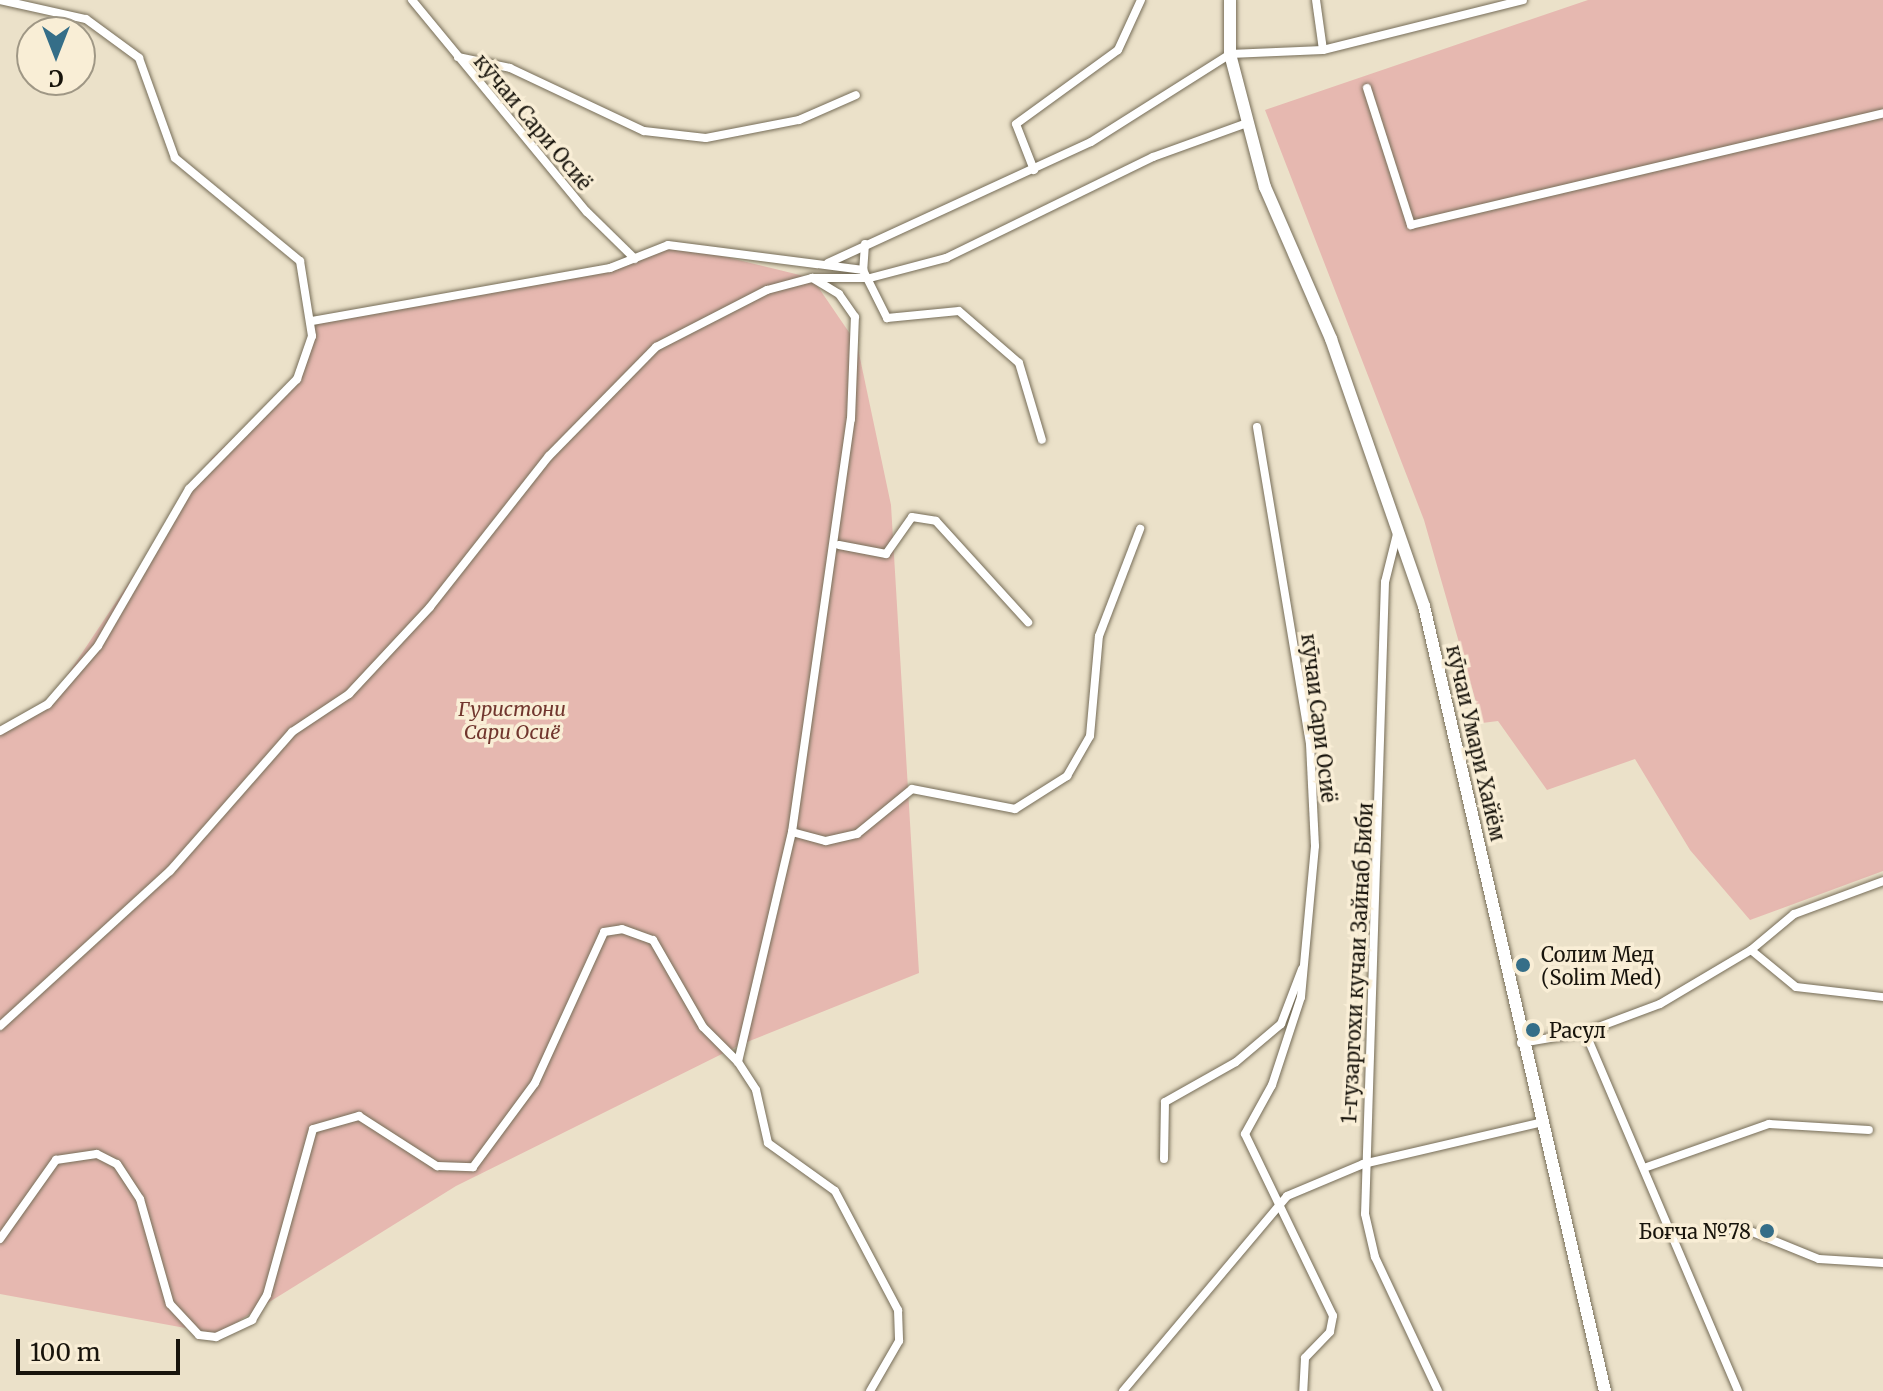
<!DOCTYPE html>
<html>
<head>
<meta charset="utf-8">
<style>
	body { margin:0 }
	#map { position:relative; width:1883px; height:1391px; overflow:hidden; background:#ebe1c9; font-family:Merriweather,serif }
	div>[style] { position:absolute }
	.green>* { inset:0; background:#e6b8b0 }
	.roads { filter:drop-shadow(0 0 2px #766d58) drop-shadow(0 0 2px #766d58) }
	.street>* { height:8px; margin:-4px; padding:0 4px; transform-origin:4px; border-radius:4px; background:#fff }
	.secondary>* { height:12px; margin:-6px; padding:0 6px; transform-origin:6px; border-radius:6px; background:#fff }
	.dots>* { width:22px; height:22px; translate:-50% -50%; box-sizing:border-box; border:4px solid #f9eed6; border-radius:50% }
	span { translate:-50% -50%; white-space:nowrap; text-align:center; line-height:1.15; -webkit-text-stroke:7px #f9eed6; paint-order:stroke }
	.street-label { font-size:20px; color:#18140c }
	.park-label { font-size:20px; color:#71362e; font-style:italic }
	.poi-label { font-size:20px; color:#18140c }
	.left { translate:0 -50%; text-align:left }
	.right { translate:-100% -50%; text-align:right }
	.north { position:absolute; left:16px; top:16px; width:80px; height:80px; box-sizing:border-box; background:#f9eed6; border:2px solid #9f9785; border-radius:50%; rotate:180deg; font-size:22px; font-weight:700; line-height:32px; text-align:center; color:#18140c }
	.north::after { content:''; display:block; margin:auto; width:28px; height:36px; background:#356e88; clip-path:polygon(50% 0,100% 100%,50% 72%,0 100%) }
	.scale { position:absolute; left:16px; top:1339px; width:164px; height:36px; box-sizing:border-box; border:4px solid #18140c; border-top:0; padding-left:10px; font-size:24px; line-height:28px; white-space:nowrap; color:#18140c; -webkit-text-stroke:6px #f9eed6; paint-order:stroke }
</style>
</head>
<body>
<div id="map">
	<div class="green">
		<div style="clip-path:polygon(1588px 0,1883px 0,1883px 871px,1750px 920px,1690px 850px,1635px 759px,1547px 790px,1498px 721px,1482px 723px,1424px 520px,1265px 110px)"></div>
		<div style="clip-path:polygon(677px 245px,812px 278px,857px 344px,891px 505px,919px 973px,742px 1044px,456px 1186px,218px 1334px,0 1294px,0 731px,48px 704px,212px 458px,297px 379px,312px 321px,610px 268px)"></div>
	</div>
	<div class="roads">
		<div class="street">
			<div style="left:0;top:0;width:88px;rotate:12.5deg"></div>
			<div style="left:86px;top:19px;width:66px;rotate:36.3deg"></div>
			<div style="left:139px;top:58px;width:106px;rotate:70.2deg"></div>
			<div style="left:175px;top:158px;width:162px;rotate:39.5deg"></div>
			<div style="left:300px;top:261px;width:76px;rotate:80.9deg"></div>
			<div style="left:312px;top:336px;width:46px;rotate:109.2deg"></div>
			<div style="left:297px;top:379px;width:154px;rotate:134.5deg"></div>
			<div style="left:189px;top:489px;width:181px;rotate:120.1deg"></div>
			<div style="left:98px;top:646px;width:77px;rotate:130.8deg"></div>
			<div style="left:48px;top:704px;width:55px;rotate:150.6deg"></div>
			<div style="left:412px;top:0;width:275px;rotate:50.5deg"></div>
			<div style="left:587px;top:212px;width:67px;rotate:44.4deg"></div>
			<div style="left:1316px;top:0;width:50px;rotate:82deg"></div>
			<div style="left:458px;top:57px;width:53px;rotate:11.9deg"></div>
			<div style="left:510px;top:68px;width:148px;rotate:25.2deg"></div>
			<div style="left:644px;top:131px;width:62px;rotate:6.4deg"></div>
			<div style="left:706px;top:138px;width:95px;rotate:-11deg"></div>
			<div style="left:799px;top:120px;width:62px;rotate:-23.7deg"></div>
			<div style="left:1367px;top:88px;width:144px;rotate:72.2deg"></div>
			<div style="left:1411px;top:225px;width:485px;rotate:-13.3deg"></div>
			<div style="left:1034px;top:170px;width:49px;rotate:-111.4deg"></div>
			<div style="left:1016px;top:124px;width:126px;rotate:-36deg"></div>
			<div style="left:1118px;top:50px;width:55px;rotate:-65.3deg"></div>
			<div style="left:865px;top:244px;width:26px;rotate:94deg"></div>
			<div style="left:863px;top:270px;width:54px;rotate:63.4deg"></div>
			<div style="left:887px;top:318px;width:72px;rotate:-5.6deg"></div>
			<div style="left:959px;top:311px;width:79px;rotate:40.9deg"></div>
			<div style="left:1019px;top:363px;width:80px;rotate:73.4deg"></div>
			<div style="left:828px;top:263px;width:289px;rotate:-24.7deg"></div>
			<div style="left:1091px;top:142px;width:165px;rotate:-32.3deg"></div>
			<div style="left:1230px;top:54px;width:93px;rotate:-2.5deg"></div>
			<div style="left:1323px;top:50px;width:206px;rotate:-14deg"></div>
			<div style="left:312px;top:321px;width:303px;rotate:-10.1deg"></div>
			<div style="left:610px;top:268px;width:62px;rotate:-21.6deg"></div>
			<div style="left:668px;top:245px;width:197px;rotate:7.3deg"></div>
			<div style="left:1257px;top:427px;width:321px;rotate:80.5deg"></div>
			<div style="left:1310px;top:744px;width:102px;rotate:87.2deg"></div>
			<div style="left:1315px;top:846px;width:152px;rotate:95.3deg"></div>
			<div style="left:1301px;top:997px;width:93px;rotate:108.2deg"></div>
			<div style="left:1272px;top:1085px;width:56px;rotate:118.9deg"></div>
			<div style="left:1245px;top:1134px;width:202px;rotate:64.2deg"></div>
			<div style="left:1333px;top:1316px;width:16px;rotate:101deg"></div>
			<div style="left:1330px;top:1332px;width:36px;rotate:134deg"></div>
			<div style="left:1305px;top:1358px;width:33px;rotate:93deg"></div>
			<div style="left:1397px;top:534px;width:49px;rotate:104deg"></div>
			<div style="left:1385px;top:582px;width:632px;rotate:91.81deg"></div>
			<div style="left:1365px;top:1214px;width:44px;rotate:76.9deg"></div>
			<div style="left:1375px;top:1257px;width:148px;rotate:64.8deg"></div>
			<div style="left:839px;top:545px;width:48px;rotate:10.8deg"></div>
			<div style="left:886px;top:554px;width:45px;rotate:-54.9deg"></div>
			<div style="left:912px;top:517px;width:24px;rotate:9deg"></div>
			<div style="left:936px;top:521px;width:137px;rotate:47.7deg"></div>
			<div style="left:792px;top:832px;width:35px;rotate:15deg"></div>
			<div style="left:826px;top:841px;width:32px;rotate:-13deg"></div>
			<div style="left:857px;top:834px;width:71px;rotate:-39.3deg"></div>
			<div style="left:912px;top:789px;width:105px;rotate:11deg"></div>
			<div style="left:1015px;top:809px;width:62px;rotate:-32.4deg"></div>
			<div style="left:1067px;top:776px;width:46px;rotate:-60.1deg"></div>
			<div style="left:1090px;top:736px;width:100px;rotate:-84.9deg"></div>
			<div style="left:1099px;top:636px;width:115px;rotate:-69deg"></div>
			<div style="left:1751px;top:950px;width:58px;rotate:39.4deg"></div>
			<div style="left:1796px;top:987px;width:88px;rotate:6.6deg"></div>
			<div style="left:0;top:1026px;width:230px;rotate:-42.4deg"></div>
			<div style="left:170px;top:871px;width:185px;rotate:-48.7deg"></div>
			<div style="left:292px;top:732px;width:69px;rotate:-33.7deg"></div>
			<div style="left:349px;top:694px;width:119px;rotate:-47deg"></div>
			<div style="left:430px;top:607px;width:192px;rotate:-51.8deg"></div>
			<div style="left:549px;top:456px;width:153px;rotate:-45.5deg"></div>
			<div style="left:656px;top:347px;width:125px;rotate:-27.2deg"></div>
			<div style="left:767px;top:290px;width:47px;rotate:-14.9deg"></div>
			<div style="left:812px;top:278px;width:58px"></div>
			<div style="left:870px;top:278px;width:79px;rotate:-14.7deg"></div>
			<div style="left:946px;top:258px;width:230px;rotate:-26deg"></div>
			<div style="left:1153px;top:157px;width:100px;rotate:-19.9deg"></div>
			<div style="left:1585px;top:1032px;width:390px;rotate:66.9deg"></div>
			<div style="left:1521px;top:1043px;width:65px;rotate:-9.8deg"></div>
			<div style="left:1585px;top:1032px;width:80px;rotate:-20.5deg"></div>
			<div style="left:1660px;top:1004px;width:106px;rotate:-30.7deg"></div>
			<div style="left:1751px;top:950px;width:56px;rotate:-39.9deg"></div>
			<div style="left:1794px;top:914px;width:95px;rotate:-20.3deg"></div>
			<div style="left:738px;top:1062px;width:33px;rotate:57deg"></div>
			<div style="left:756px;top:1090px;width:54px;rotate:77.2deg"></div>
			<div style="left:768px;top:1143px;width:82px;rotate:35.6deg"></div>
			<div style="left:835px;top:1191px;width:135px;rotate:62.1deg"></div>
			<div style="left:898px;top:1310px;width:31px;rotate:88deg"></div>
			<div style="left:899px;top:1341px;width:58px;rotate:120.1deg"></div>
			<div style="left:1164px;top:1159px;width:57px;rotate:-89deg"></div>
			<div style="left:1165px;top:1102px;width:81px;rotate:-29.4deg"></div>
			<div style="left:1236px;top:1062px;width:59px;rotate:-40.2deg"></div>
			<div style="left:1281px;top:1024px;width:59px;rotate:-69.1deg"></div>
			<div style="left:1644px;top:1168px;width:133px;rotate:-19.4deg"></div>
			<div style="left:1769px;top:1124px;width:100px;rotate:3.4deg"></div>
			<div style="left:1723px;top:1229px;width:27px;rotate:4deg"></div>
			<div style="left:1750px;top:1231px;width:74px;rotate:22.1deg"></div>
			<div style="left:1819px;top:1259px;width:64px;rotate:3.6deg"></div>
			<div style="left:0;top:1239px;width:97px;rotate:-54.7deg"></div>
			<div style="left:56px;top:1160px;width:41px;rotate:-8.3deg"></div>
			<div style="left:97px;top:1154px;width:22px;rotate:27deg"></div>
			<div style="left:117px;top:1164px;width:42px;rotate:56.7deg"></div>
			<div style="left:140px;top:1199px;width:109px;rotate:74.1deg"></div>
			<div style="left:170px;top:1304px;width:42px;rotate:46.9deg"></div>
			<div style="left:199px;top:1335px;width:17px;rotate:7deg"></div>
			<div style="left:216px;top:1337px;width:40px;rotate:-25deg"></div>
			<div style="left:252px;top:1320px;width:29px;rotate:-59deg"></div>
			<div style="left:267px;top:1295px;width:172px;rotate:-74.5deg"></div>
			<div style="left:313px;top:1129px;width:48px;rotate:-15.8deg"></div>
			<div style="left:359px;top:1116px;width:93px;rotate:32.7deg"></div>
			<div style="left:437px;top:1166px;width:36px;rotate:2deg"></div>
			<div style="left:473px;top:1167px;width:104px;rotate:-53.6deg"></div>
			<div style="left:535px;top:1083px;width:166px;rotate:-65.4deg"></div>
			<div style="left:604px;top:932px;width:18px;rotate:-9deg"></div>
			<div style="left:622px;top:929px;width:33px;rotate:20deg"></div>
			<div style="left:653px;top:940px;width:100px;rotate:60.1deg"></div>
			<div style="left:703px;top:1027px;width:49px;rotate:45deg"></div>
			<div style="left:738px;top:1062px;width:236px;rotate:-76.8deg"></div>
			<div style="left:792px;top:832px;width:417px;rotate:-81.9deg"></div>
			<div style="left:851px;top:419px;width:102px;rotate:-87.8deg"></div>
			<div style="left:855px;top:317px;width:28px;rotate:-125deg"></div>
			<div style="left:839px;top:294px;width:31px;rotate:-149deg"></div>
			<div style="left:1123px;top:1391px;width:255px;rotate:-49.9deg"></div>
			<div style="left:1287px;top:1196px;width:82px;rotate:-22.8deg"></div>
			<div style="left:1363px;top:1164px;width:181px;rotate:-13.1deg"></div>
		</div>
		<div class="secondary">
			<div style="left:1230px;top:0;width:54px;rotate:90deg"></div>
			<div style="left:1230px;top:54px;width:138px;rotate:75.3deg"></div>
			<div style="left:1265px;top:187px;width:166px;rotate:66.5deg"></div>
			<div style="left:1331px;top:339px;width:283px;rotate:70.8deg"></div>
			<div style="left:1424px;top:606px;width:806px;rotate:77.02deg"></div>
		</div>
	</div>
	<div class="dots">
		<div style="left:1523px;top:965px;background:#356e88"></div>
		<div style="left:1533px;top:1030px;background:#356e88"></div>
		<div style="left:1767px;top:1231px;background:#356e88"></div>
	</div>
	<div class="street-label">
		<span style="left:533px;top:122px;rotate:50deg">кӯчаи Сари Осиё</span>
		<span style="left:1319px;top:718px;rotate:83deg">кӯчаи Сари Осиё</span>
		<span style="left:1476px;top:743px;rotate:77deg">кӯчаи Умари Хайём</span>
		<span style="left:1357px;top:963px;rotate:-87deg">1-гузаргохи кучаи Зайнаб Биби</span>
	</div>
	<div class="park-label">
		<span style="left:512px;top:720px">Гуристони<br>Сари Осиё</span>
	</div>
	<div class="poi-label">
		<span class="left" style="left:1541px;top:966px">Солим Мед<br>(Solim Med)</span>
		<span class="left" style="left:1549px;top:1030px">Расул</span>
		<span class="right" style="left:1751px;top:1231px">Боғча №78</span>
	</div>
	<div class="north">С</div>
	<div class="scale">100 m</div>
</div>
</body>
</html>
